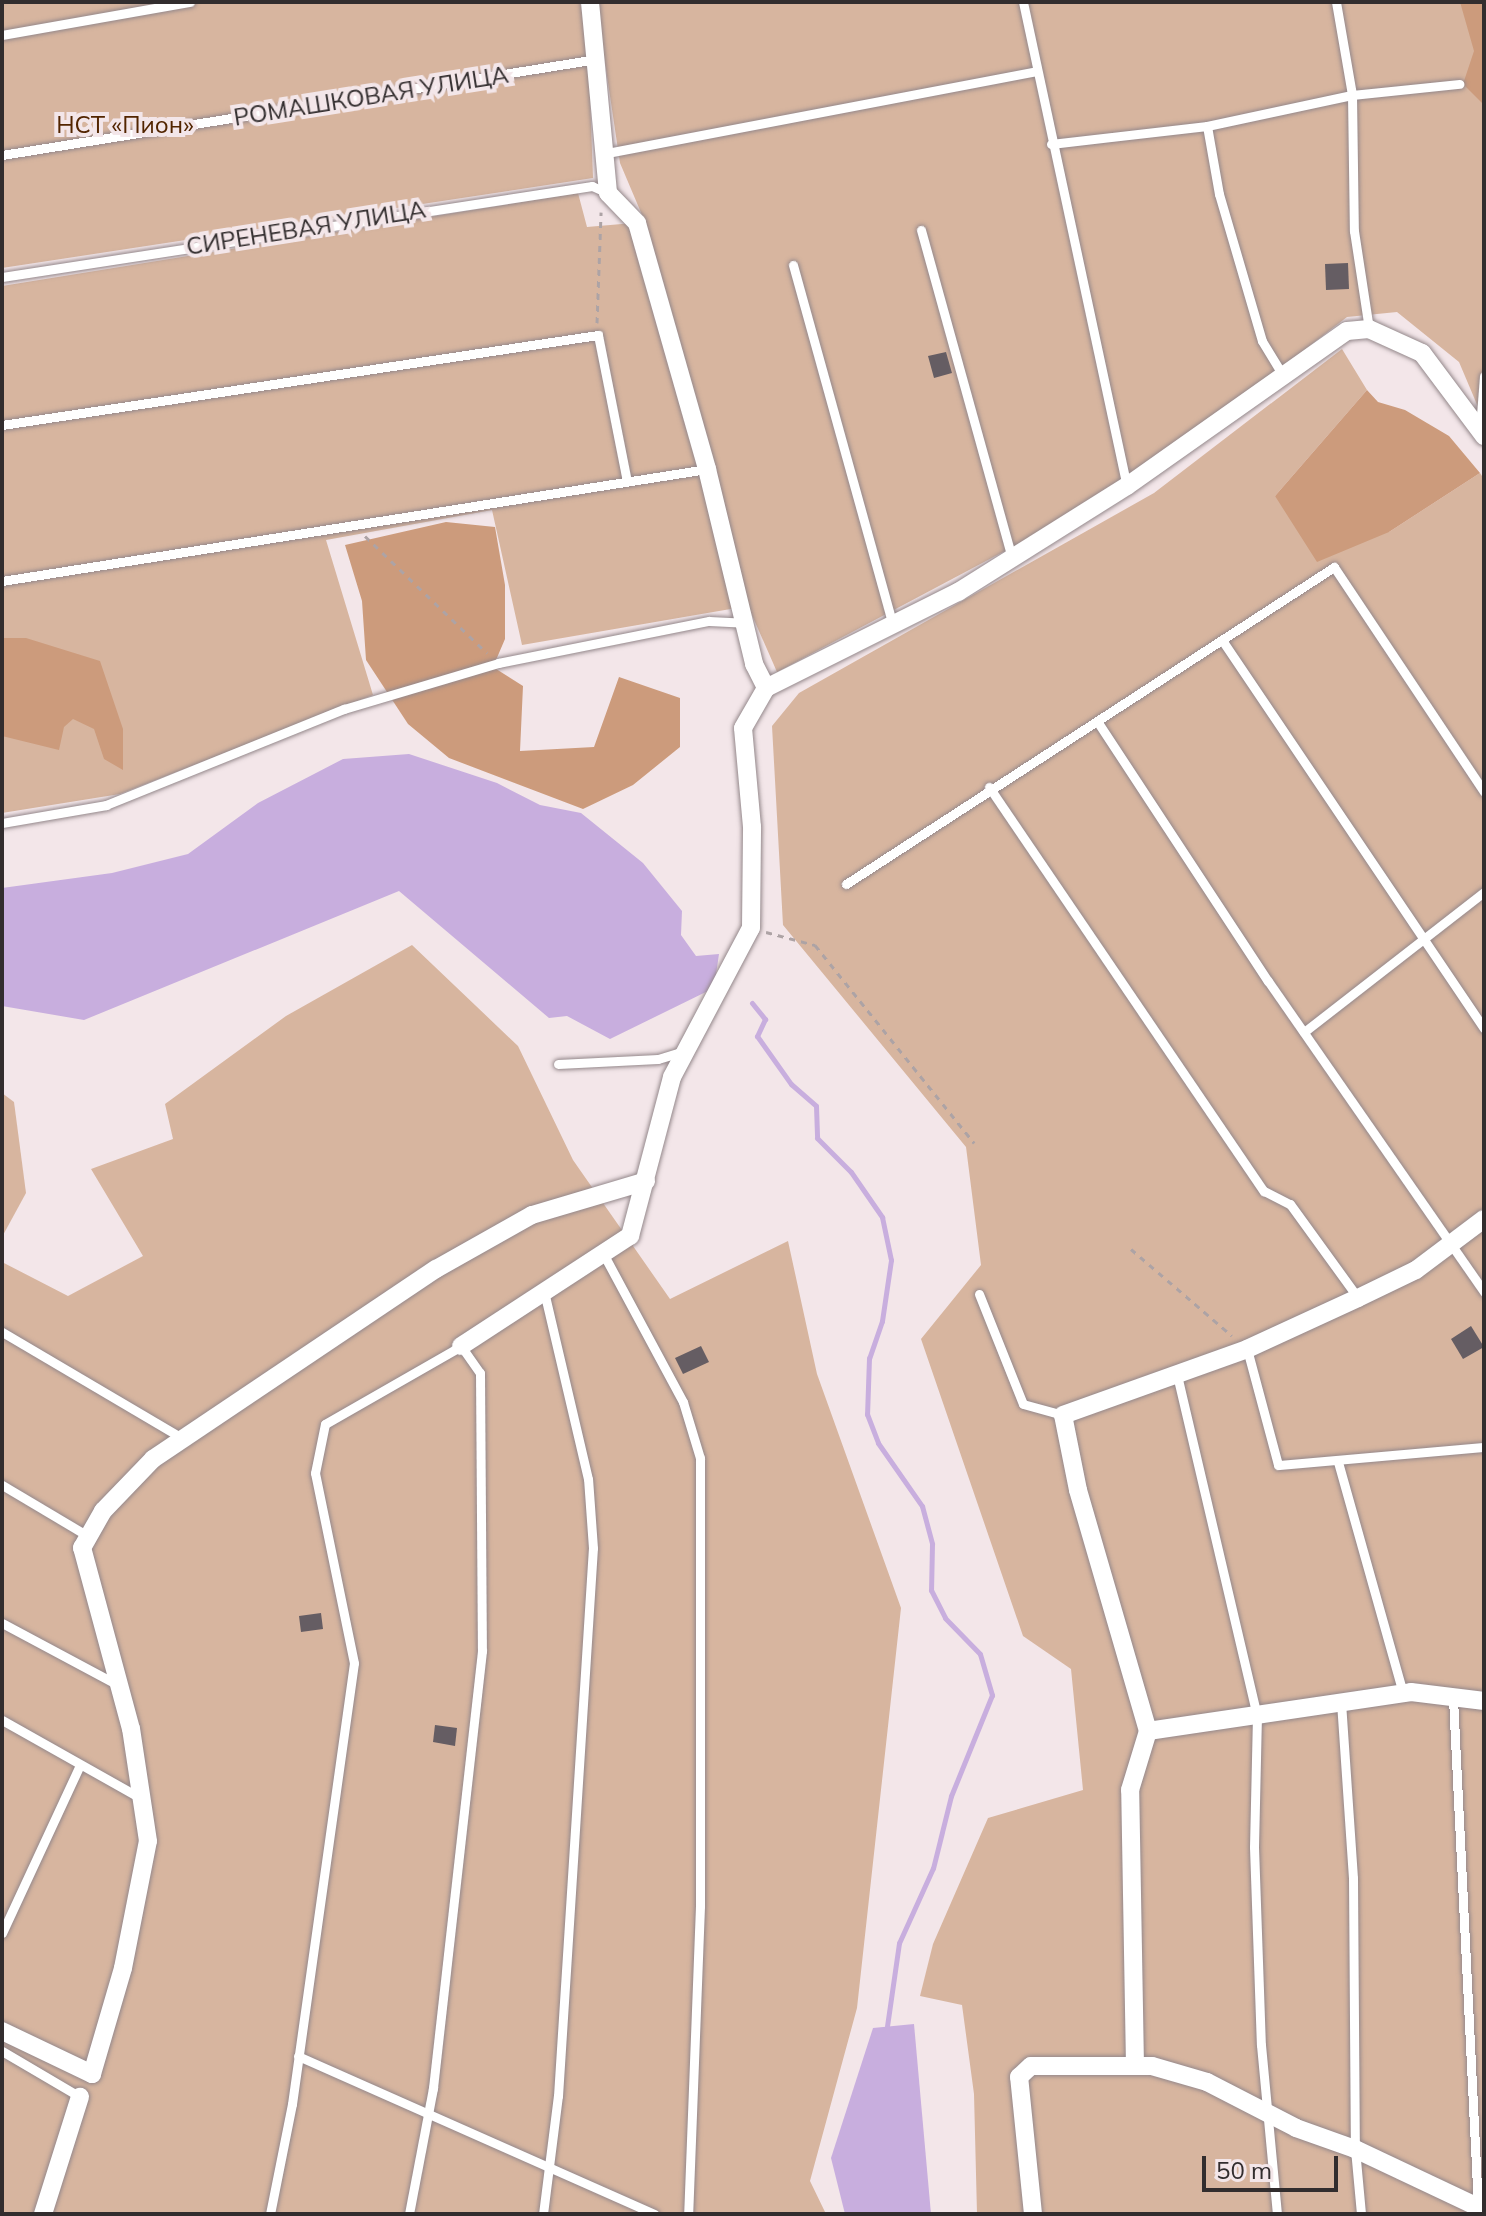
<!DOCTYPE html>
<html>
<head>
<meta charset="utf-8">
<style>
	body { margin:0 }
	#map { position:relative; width:1486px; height:2216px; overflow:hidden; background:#f3e6e9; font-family:Mulish,sans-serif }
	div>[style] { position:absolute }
	.green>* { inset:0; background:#d7b59f }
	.forest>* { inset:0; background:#cc9b7c }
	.water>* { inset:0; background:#c8aede }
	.stream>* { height:5px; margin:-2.5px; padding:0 2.5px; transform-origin:2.5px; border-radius:2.5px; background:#c8aede }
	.building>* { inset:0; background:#655d63 }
	.path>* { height:3px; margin-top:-1.5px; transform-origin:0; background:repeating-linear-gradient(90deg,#ada3a5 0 6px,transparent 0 12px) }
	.roads { filter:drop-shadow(0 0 2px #94888b) drop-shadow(0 0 2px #94888b) }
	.service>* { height:9px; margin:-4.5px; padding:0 4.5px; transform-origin:4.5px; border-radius:4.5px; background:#fff }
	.minor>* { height:18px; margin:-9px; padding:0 9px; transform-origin:9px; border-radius:9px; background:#fff }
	span { translate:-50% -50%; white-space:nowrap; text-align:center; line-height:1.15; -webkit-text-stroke:8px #f3e6e9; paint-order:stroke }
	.street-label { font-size:24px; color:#322d2e }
	.park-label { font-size:24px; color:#522500 }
	.frame { position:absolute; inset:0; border:4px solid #322d2e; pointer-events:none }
	.scale { position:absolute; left:1202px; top:2156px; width:136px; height:36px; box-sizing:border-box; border:4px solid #322d2e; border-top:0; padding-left:10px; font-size:24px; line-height:28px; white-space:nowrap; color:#322d2e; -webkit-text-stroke:6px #f3e6e9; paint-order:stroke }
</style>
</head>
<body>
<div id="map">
	<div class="green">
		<div style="clip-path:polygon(2px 2px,580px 2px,588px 46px,593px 178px,2px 268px)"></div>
		<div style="clip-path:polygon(596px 2px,1484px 2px,1484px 421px,1459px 362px,1397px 312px,1347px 317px,1129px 485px,777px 672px,748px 606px,522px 645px,492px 510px,326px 540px,373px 695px,120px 794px,2px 813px,2px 286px,578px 193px,587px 227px,645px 222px,620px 163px)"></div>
		<div style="clip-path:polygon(1342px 349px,1367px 390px,1275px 496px,1389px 532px,1480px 473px,1484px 479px,1484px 2214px,977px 2214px,974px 2094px,962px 2005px,920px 1996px,933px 1944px,988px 1818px,1083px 1790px,1071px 1669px,1023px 1636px,921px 1339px,981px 1265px,966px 1147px,783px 925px,772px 726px,799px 693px,1154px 493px)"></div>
		<div style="clip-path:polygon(412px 945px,518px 1046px,573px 1160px,670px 1299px,788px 1241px,817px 1374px,901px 1608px,857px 2008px,810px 2181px,826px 2214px,2px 2214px,2px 1262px,68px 1296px,143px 1256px,91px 1169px,173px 1139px,165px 1104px,286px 1016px)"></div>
		<div style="clip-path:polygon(2px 1093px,14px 1102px,26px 1193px,2px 1237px)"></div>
	</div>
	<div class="forest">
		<div style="clip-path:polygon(1460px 2px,1484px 2px,1484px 121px,1482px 103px,1463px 84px,1474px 51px)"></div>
		<div style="clip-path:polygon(1367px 390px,1378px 402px,1405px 410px,1449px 436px,1480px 473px,1389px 532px,1317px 562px,1275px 496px)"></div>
		<div style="clip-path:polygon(446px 522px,495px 527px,505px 585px,505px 639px,493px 667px,523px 686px,520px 751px,594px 747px,619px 677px,680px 698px,680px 747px,633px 785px,583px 809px,449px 758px,408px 724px,366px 660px,362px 601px,345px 545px)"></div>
		<div style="clip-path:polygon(2px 638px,26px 638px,100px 661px,123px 729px,123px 770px,104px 759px,94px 729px,73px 719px,64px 727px,59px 750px,2px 736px)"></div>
	</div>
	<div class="water">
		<div style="clip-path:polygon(409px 754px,497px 783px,540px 805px,581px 813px,643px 863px,682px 911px,681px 935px,696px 956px,719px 954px,714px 988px,610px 1039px,567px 1016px,549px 1018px,399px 891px,84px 1020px,2px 1006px,2px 888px,112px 873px,188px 854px,258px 803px,343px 759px)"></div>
		<div style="clip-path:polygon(914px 2024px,931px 2214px,845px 2214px,831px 2158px,873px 2028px)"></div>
	</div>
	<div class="stream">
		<div style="left:752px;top:1003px;width:21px;rotate:51deg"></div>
		<div style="left:765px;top:1019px;width:19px;rotate:115deg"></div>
		<div style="left:757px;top:1036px;width:59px;rotate:54.7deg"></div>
		<div style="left:791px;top:1084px;width:33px;rotate:41deg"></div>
		<div style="left:816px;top:1106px;width:32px;rotate:88deg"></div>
		<div style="left:817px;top:1138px;width:48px;rotate:45deg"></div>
		<div style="left:851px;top:1172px;width:55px;rotate:55.4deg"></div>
		<div style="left:882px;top:1217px;width:44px;rotate:78.2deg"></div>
		<div style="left:891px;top:1260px;width:62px;rotate:98.4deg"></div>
		<div style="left:882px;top:1321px;width:39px;rotate:109deg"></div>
		<div style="left:869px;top:1358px;width:56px;rotate:92deg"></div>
		<div style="left:867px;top:1414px;width:31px;rotate:69deg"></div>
		<div style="left:878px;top:1443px;width:77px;rotate:55.1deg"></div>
		<div style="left:922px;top:1506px;width:39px;rotate:75deg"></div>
		<div style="left:932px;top:1544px;width:46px;rotate:91.2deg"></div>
		<div style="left:931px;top:1590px;width:31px;rotate:63deg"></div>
		<div style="left:945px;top:1618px;width:50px;rotate:45.8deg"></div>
		<div style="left:980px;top:1654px;width:43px;rotate:73.7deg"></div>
		<div style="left:992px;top:1695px;width:109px;rotate:112.1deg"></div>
		<div style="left:951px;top:1796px;width:74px;rotate:104deg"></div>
		<div style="left:933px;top:1868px;width:82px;rotate:114.4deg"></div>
		<div style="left:899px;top:1943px;width:84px;rotate:98.2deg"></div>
	</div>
	<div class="building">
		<div style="clip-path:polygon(1348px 263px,1349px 289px,1326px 290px,1325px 264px)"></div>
		<div style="clip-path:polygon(946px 352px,952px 373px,934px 378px,928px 356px)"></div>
		<div style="clip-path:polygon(1471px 1326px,1484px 1347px,1463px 1359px,1451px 1339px)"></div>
		<div style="clip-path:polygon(701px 1346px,709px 1362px,683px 1374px,675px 1358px)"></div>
		<div style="clip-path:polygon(321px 1613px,323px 1629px,301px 1632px,299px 1616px)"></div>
		<div style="clip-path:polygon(435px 1725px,457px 1728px,455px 1746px,433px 1742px)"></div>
	</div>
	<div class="path">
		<div style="left:597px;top:323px;width:111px;rotate:-87.9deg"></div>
		<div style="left:365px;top:536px;width:169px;rotate:43.8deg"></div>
		<div style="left:766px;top:932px;width:51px;rotate:14.9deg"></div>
		<div style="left:815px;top:945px;width:254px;rotate:51.2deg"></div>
		<div style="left:1131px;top:1249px;width:133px;rotate:40.7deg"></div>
	</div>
	<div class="roads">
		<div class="service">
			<div style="left:1023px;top:2px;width:495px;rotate:77.9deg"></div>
			<div style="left:1336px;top:2px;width:94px;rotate:80.2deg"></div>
			<div style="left:1352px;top:95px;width:136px;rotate:89.2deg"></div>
			<div style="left:1354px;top:231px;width:99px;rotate:81.3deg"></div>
			<div style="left:2px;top:35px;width:191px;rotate:-10deg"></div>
			<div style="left:1207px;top:126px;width:69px;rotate:80deg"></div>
			<div style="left:1219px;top:194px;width:153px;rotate:73.7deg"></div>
			<div style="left:1262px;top:341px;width:42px;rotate:58.6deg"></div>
			<div style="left:1051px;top:144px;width:157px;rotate:-6.6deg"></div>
			<div style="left:1207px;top:126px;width:148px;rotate:-12.1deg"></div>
			<div style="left:1352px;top:95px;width:108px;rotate:-5.9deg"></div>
			<div style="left:607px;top:153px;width:436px;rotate:-10.8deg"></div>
			<div style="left:2px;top:155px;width:603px;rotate:-9.17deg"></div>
			<div style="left:921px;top:230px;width:340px;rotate:74.5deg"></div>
			<div style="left:793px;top:265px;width:375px;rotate:74.5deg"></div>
			<div style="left:2px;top:277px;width:597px;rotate:-8.77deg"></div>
			<div style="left:592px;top:186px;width:17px;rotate:24deg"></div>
			<div style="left:2px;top:425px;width:603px;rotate:-8.59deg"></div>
			<div style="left:598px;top:335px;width:149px;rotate:78.8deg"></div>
			<div style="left:1480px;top:428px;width:52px;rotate:-85.6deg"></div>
			<div style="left:2px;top:581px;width:714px;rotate:-9.03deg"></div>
			<div style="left:1224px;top:643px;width:465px;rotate:56deg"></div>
			<div style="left:1099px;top:724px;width:308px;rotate:56.7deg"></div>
			<div style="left:1268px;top:981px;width:379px;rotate:55.2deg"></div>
			<div style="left:989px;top:787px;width:489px;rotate:55.8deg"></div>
			<div style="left:1264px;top:1191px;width:29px;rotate:27deg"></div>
			<div style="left:1290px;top:1204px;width:116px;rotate:54.1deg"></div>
			<div style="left:2px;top:823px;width:106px;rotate:-9.8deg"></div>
			<div style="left:106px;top:805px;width:257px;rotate:-22deg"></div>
			<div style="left:344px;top:709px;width:161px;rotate:-16.6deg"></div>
			<div style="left:498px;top:663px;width:215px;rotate:-11.3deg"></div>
			<div style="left:709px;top:621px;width:35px;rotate:3deg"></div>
			<div style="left:846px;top:884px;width:582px;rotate:-33.01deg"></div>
			<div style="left:1334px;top:567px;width:270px;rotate:56.3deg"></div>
			<div style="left:1304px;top:1032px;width:228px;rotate:-37.9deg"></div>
			<div style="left:558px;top:1064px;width:100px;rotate:-2.9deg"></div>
			<div style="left:658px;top:1059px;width:27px;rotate:-17deg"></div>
			<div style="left:605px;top:1257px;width:165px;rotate:61.7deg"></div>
			<div style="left:683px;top:1402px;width:59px;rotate:73.1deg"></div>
			<div style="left:700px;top:1458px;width:448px;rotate:90deg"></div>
			<div style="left:700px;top:1906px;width:308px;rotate:92.2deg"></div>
			<div style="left:979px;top:1294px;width:118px;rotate:68.2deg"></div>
			<div style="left:1023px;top:1404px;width:41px;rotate:15.4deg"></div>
			<div style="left:2px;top:1332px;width:211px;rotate:30.5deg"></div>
			<div style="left:1247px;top:1349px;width:120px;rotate:75deg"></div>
			<div style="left:1278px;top:1465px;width:207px;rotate:-5deg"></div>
			<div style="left:1177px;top:1375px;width:349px;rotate:76.8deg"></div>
			<div style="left:1257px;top:1715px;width:132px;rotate:91.3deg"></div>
			<div style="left:1254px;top:1847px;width:198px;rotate:88deg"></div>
			<div style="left:1261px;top:2045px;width:170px;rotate:84.6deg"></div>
			<div style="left:1338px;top:1462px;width:240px;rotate:74.3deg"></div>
			<div style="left:2px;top:1485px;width:100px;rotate:30.7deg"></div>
			<div style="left:2px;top:1623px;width:132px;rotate:28.1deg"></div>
			<div style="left:1453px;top:1698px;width:510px;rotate:87.19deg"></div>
			<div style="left:1341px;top:1702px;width:176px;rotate:86.1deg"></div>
			<div style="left:1353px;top:1878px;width:271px;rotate:89.6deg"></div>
			<div style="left:1355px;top:2149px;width:65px;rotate:84.7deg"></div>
			<div style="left:2px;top:1720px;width:161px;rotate:29.4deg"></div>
			<div style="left:2px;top:1933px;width:185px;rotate:-65.1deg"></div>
			<div style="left:2px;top:2051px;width:91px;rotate:30.5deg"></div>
			<div style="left:298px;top:2056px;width:390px;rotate:23.9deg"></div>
			<div style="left:270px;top:2214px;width:112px;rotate:-78.7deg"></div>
			<div style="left:292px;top:2104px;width:445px;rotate:-82deg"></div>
			<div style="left:354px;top:1663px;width:194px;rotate:-101.6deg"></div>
			<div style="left:315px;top:1473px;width:50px;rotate:-78.5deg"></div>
			<div style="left:325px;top:1424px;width:157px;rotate:-29.8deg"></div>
			<div style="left:461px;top:1346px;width:33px;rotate:55deg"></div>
			<div style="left:480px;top:1373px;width:278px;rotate:89.6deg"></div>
			<div style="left:482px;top:1651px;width:440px;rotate:96.4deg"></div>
			<div style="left:433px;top:2088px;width:128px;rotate:100.8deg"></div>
			<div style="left:543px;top:2214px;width:119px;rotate:-82.8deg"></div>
			<div style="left:558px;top:2096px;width:549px;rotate:-86.35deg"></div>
			<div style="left:593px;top:1548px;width:69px;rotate:-94.1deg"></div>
			<div style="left:588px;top:1479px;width:189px;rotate:-103.2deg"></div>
		</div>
		<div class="minor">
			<div style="left:590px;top:2px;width:192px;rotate:84.6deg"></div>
			<div style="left:608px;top:193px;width:42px;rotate:46deg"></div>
			<div style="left:637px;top:223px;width:256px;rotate:74.1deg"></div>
			<div style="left:707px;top:469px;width:201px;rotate:76.4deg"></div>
			<div style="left:754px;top:664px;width:27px;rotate:63deg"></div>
			<div style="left:766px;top:688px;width:215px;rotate:-26.6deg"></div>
			<div style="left:958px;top:592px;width:199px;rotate:-32.1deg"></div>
			<div style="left:1127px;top:486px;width:269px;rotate:-35.2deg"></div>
			<div style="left:1347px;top:331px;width:22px;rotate:-5deg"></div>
			<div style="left:1369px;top:329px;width:58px;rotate:24.4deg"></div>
			<div style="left:1422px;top:353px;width:104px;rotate:53.2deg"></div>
			<div style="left:461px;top:1346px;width:202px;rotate:-33.1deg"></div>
			<div style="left:630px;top:1236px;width:164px;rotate:-75.2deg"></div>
			<div style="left:672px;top:1077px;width:169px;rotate:-62.1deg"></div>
			<div style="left:751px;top:928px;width:101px;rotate:-89.4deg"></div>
			<div style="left:752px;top:827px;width:99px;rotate:-95.2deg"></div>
			<div style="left:743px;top:728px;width:46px;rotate:-60.1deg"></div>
			<div style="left:1148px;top:1731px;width:266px;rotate:-8.4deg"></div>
			<div style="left:1411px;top:1692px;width:74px;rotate:7deg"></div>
			<div style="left:2px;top:2031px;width:100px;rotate:25.5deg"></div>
			<div style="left:92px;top:2074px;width:110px;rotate:-73.7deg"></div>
			<div style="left:123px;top:1968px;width:129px;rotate:-78.9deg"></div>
			<div style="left:148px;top:1841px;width:113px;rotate:-98.6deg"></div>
			<div style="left:131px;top:1729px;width:188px;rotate:-105.1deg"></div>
			<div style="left:82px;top:1548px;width:43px;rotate:-60.4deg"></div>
			<div style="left:103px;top:1511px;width:72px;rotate:-46.1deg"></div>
			<div style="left:153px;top:1459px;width:341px;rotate:-33.9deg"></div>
			<div style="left:436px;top:1269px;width:110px;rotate:-29.4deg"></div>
			<div style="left:532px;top:1215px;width:119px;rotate:-16.6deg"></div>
			<div style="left:1135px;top:2066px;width:276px;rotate:-91deg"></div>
			<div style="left:1130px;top:1790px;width:62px;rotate:-73deg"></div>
			<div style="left:1148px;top:1731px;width:251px;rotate:-106.2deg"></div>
			<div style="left:1078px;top:1490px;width:76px;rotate:-101.3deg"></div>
			<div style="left:1063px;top:1415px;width:195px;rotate:-19.7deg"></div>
			<div style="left:1247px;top:1349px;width:122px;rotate:-24.7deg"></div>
			<div style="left:1358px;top:1298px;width:64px;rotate:-25.8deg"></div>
			<div style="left:1416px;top:1270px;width:85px;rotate:-36.9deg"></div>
			<div style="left:43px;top:2214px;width:123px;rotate:-72.5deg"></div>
			<div style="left:1033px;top:2214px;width:138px;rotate:-95.8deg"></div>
			<div style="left:1019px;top:2077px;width:16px;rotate:-43deg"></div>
			<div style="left:1031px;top:2066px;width:121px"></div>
			<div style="left:1152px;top:2066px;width:57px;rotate:16.2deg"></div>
			<div style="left:1207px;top:2082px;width:100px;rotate:27.3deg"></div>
			<div style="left:1296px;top:2128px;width:63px;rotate:19.6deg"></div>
			<div style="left:1355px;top:2149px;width:143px;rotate:25.3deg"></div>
		</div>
	</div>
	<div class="street-label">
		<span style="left:371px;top:96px;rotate:-9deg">РОМАШКОВАЯ УЛИЦА</span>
		<span style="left:306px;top:228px;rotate:-9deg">СИРЕНЕВАЯ УЛИЦА</span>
	</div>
	<div class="park-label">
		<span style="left:125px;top:125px">НСТ «Пион»</span>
	</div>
	<div class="frame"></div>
	<div class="scale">50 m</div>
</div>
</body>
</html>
